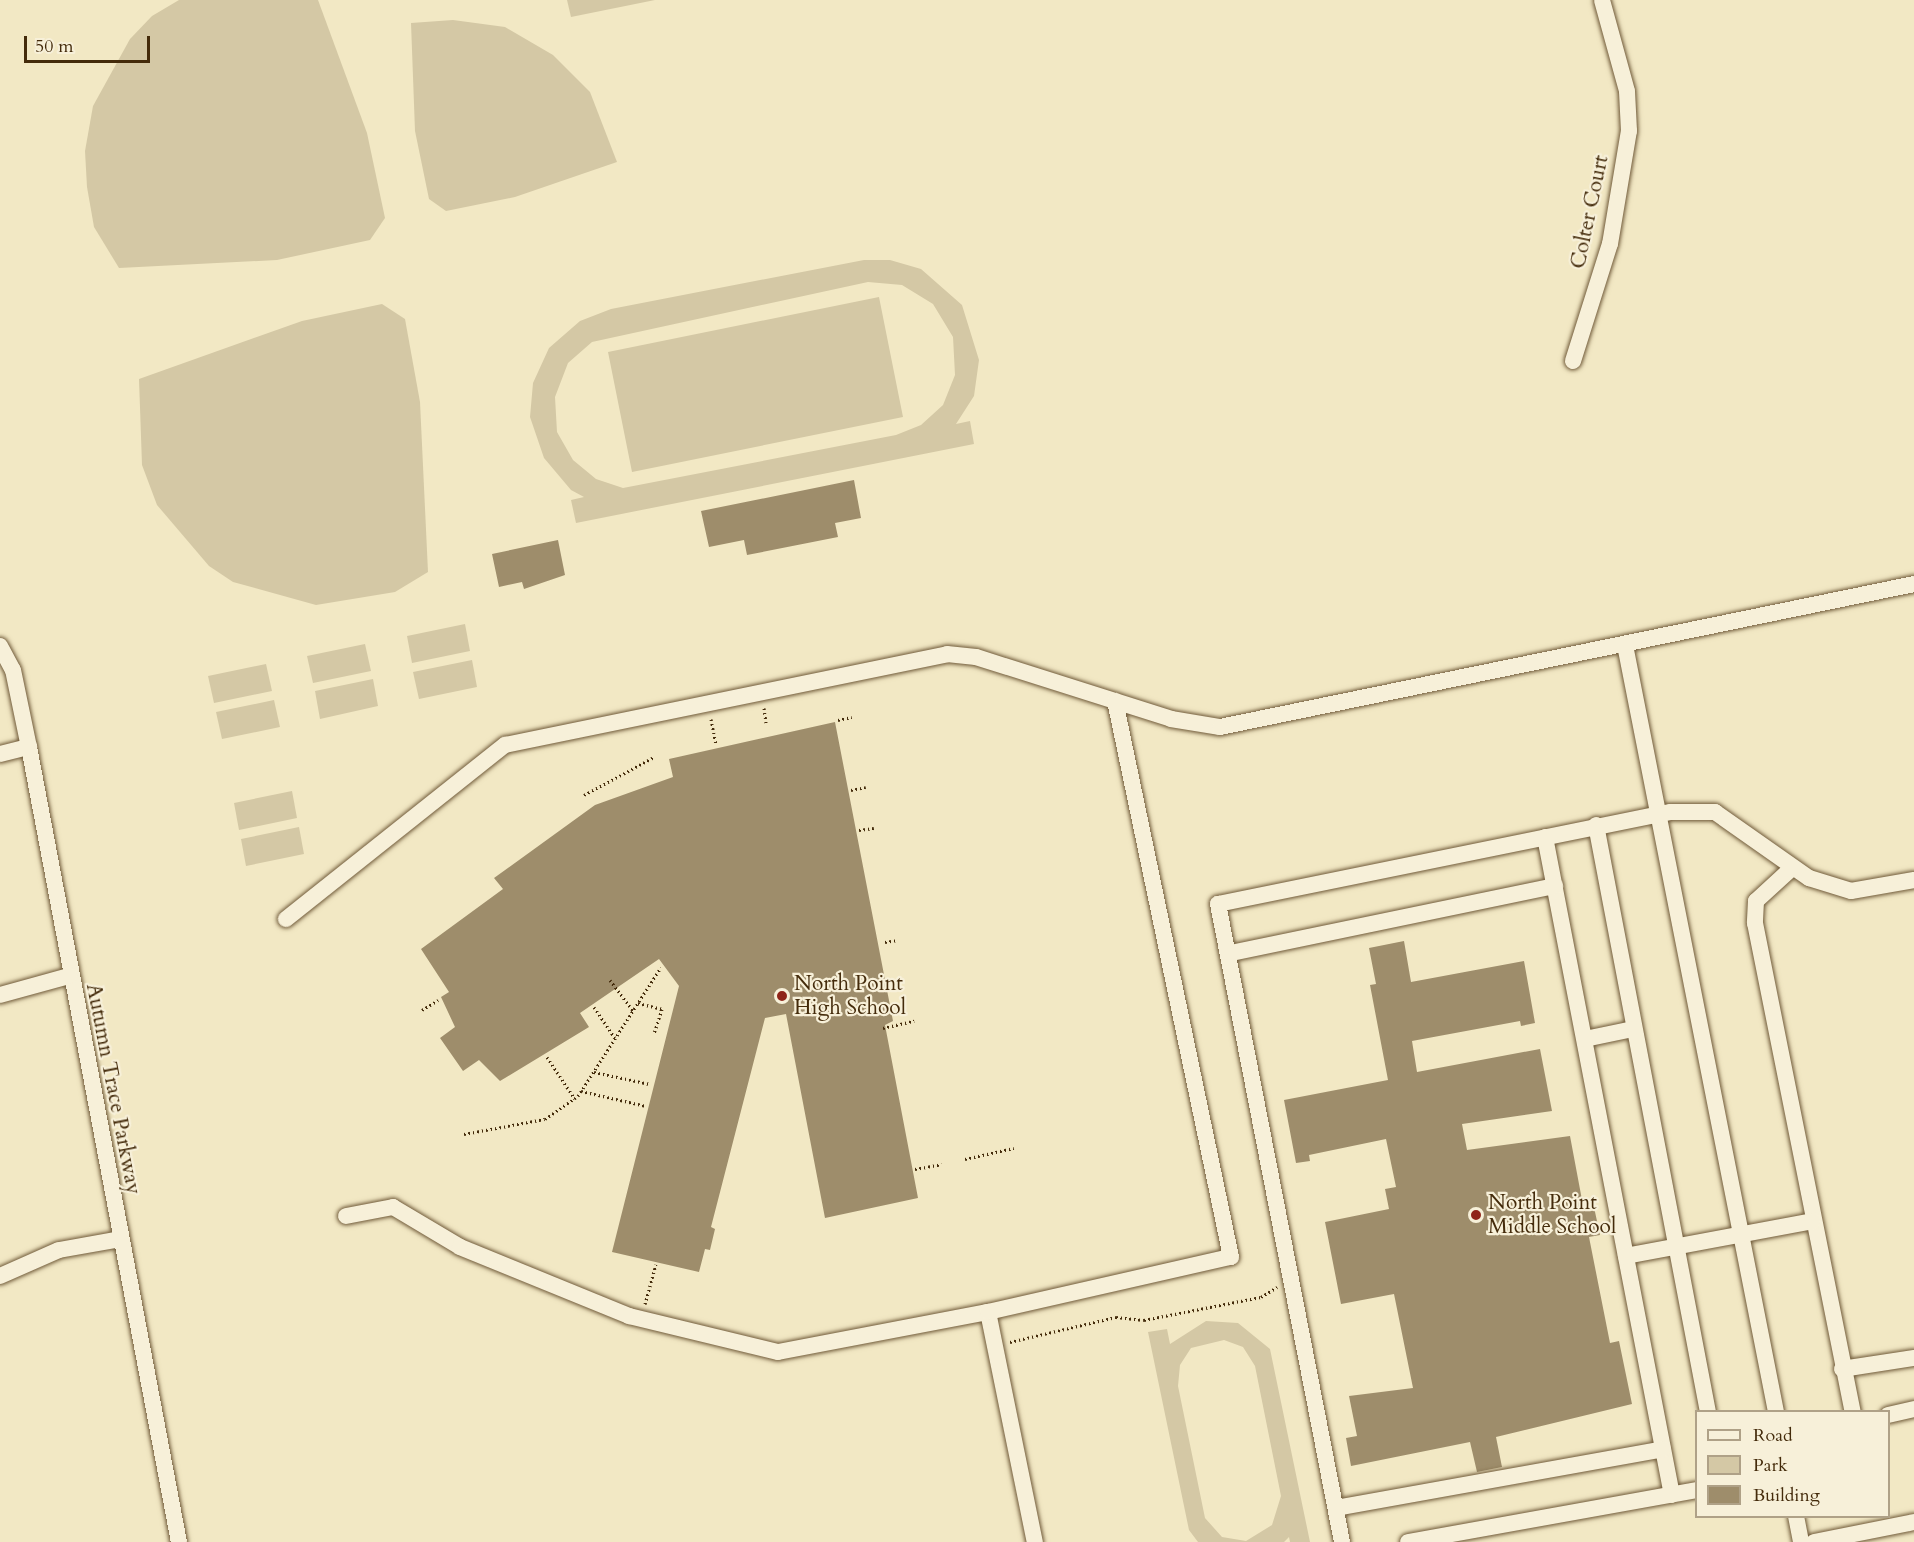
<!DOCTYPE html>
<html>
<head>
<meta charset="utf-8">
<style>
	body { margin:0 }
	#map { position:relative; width:1914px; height:1542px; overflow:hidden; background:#f2e8c4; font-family:Cardo,serif }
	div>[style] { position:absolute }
	.green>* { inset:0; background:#d4c8a5 }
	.building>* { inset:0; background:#9e8d6b }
	.path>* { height:3px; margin-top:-1.5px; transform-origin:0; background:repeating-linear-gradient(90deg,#442b0b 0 1.5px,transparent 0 4.5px) }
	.roads { filter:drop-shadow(0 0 2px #705a39) drop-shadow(0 0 2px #705a39) }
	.minor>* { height:16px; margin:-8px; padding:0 8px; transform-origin:8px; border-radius:8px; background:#f7f0d9 }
	.dots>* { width:16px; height:16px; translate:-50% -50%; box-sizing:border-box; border:3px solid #f7f0d9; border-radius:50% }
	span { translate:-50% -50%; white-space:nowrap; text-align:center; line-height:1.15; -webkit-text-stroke:4.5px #f7f0d9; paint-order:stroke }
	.street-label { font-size:21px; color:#442b0b }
	.poi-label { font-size:21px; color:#442b0b }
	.left { translate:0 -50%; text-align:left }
	.legend { position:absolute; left:1695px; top:1410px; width:195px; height:108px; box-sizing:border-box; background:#f7f0d9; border:2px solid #afa187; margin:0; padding:8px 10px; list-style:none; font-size:18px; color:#442b0b }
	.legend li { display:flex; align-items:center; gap:12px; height:30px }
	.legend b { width:30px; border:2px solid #afa187 }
	.scale { position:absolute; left:24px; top:36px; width:126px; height:27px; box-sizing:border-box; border:3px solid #442b0b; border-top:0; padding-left:8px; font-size:18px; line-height:21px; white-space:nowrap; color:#442b0b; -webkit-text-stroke:4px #f7f0d9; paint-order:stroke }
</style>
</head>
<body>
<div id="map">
	<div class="green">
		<div style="clip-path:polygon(179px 0,318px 0,367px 133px,385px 218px,370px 240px,277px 260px,119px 268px,94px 227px,87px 187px,85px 151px,93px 106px,130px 39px,152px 16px)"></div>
		<div style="clip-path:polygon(567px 0,655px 0,571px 17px)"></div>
		<div style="clip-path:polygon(453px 20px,505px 27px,553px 55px,590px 92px,617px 162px,515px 197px,446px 211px,429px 199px,415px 131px,411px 23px)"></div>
		<div style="clip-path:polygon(evenodd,864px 260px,890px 260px,921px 269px,962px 305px,979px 360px,974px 396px,956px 424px,970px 421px,974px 444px,576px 523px,571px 500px,584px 497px,571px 490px,544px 458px,530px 417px,533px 383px,549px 348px,580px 321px,611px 309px,864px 260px,868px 282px,902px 285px,933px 304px,953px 337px,955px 375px,943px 405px,921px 425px,896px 435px,623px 488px,596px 479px,573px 460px,557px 432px,555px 397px,568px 363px,592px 342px,868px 282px)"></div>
		<div style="clip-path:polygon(879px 297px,903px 417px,632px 472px,608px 352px)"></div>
		<div style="clip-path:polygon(382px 304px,405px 319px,420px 402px,428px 572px,395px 592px,316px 605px,233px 582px,209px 566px,157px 505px,142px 465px,139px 379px,302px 321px)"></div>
		<div style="clip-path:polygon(465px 624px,470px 651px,412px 663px,407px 636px)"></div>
		<div style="clip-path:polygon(365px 644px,371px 671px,313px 683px,307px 656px)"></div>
		<div style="clip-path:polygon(472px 660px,477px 687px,419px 699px,413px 672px)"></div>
		<div style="clip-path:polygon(266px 664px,272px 691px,214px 703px,208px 676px)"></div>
		<div style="clip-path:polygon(373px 679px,378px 706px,320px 719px,315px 691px)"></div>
		<div style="clip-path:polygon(274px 700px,280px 727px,222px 739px,216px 712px)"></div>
		<div style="clip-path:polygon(292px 791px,297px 818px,239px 830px,234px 803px)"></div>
		<div style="clip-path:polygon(299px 827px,304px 854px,246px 866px,241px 839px)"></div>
		<div style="clip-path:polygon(evenodd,1206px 1321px,1238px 1323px,1270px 1349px,1310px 1542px,1290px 1542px,1289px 1537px,1284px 1542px,1198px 1542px,1189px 1530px,1148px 1332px,1167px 1329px,1170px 1344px,1206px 1321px,1224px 1340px,1243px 1347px,1255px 1366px,1281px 1496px,1272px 1525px,1246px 1541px,1222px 1537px,1205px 1518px,1178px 1386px,1180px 1365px,1191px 1348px,1224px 1340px)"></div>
	</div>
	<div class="building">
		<div style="clip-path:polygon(854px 480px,861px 518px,835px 523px,838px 537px,747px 555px,744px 540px,709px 547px,701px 511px)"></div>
		<div style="clip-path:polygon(558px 540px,565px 575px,524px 589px,522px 582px,499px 587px,492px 554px)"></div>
		<div style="clip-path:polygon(835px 722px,893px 1021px,885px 1025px,918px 1198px,825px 1218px,786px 1014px,765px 1018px,711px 1227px,715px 1229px,710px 1250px,705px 1249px,699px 1272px,612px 1252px,679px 986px,659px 959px,580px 1013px,589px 1027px,500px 1081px,479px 1060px,463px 1071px,440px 1038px,455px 1027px,441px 997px,449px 992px,421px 949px,503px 889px,494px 878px,595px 805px,673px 777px,669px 759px)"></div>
		<div style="clip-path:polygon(1404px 941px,1411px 982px,1524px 961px,1535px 1023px,1521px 1026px,1520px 1021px,1412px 1041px,1417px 1072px,1540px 1049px,1552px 1111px,1462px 1124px,1467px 1150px,1570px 1136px,1582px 1200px,1592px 1198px,1600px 1235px,1589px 1237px,1610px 1343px,1619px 1341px,1632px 1404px,1496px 1437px,1502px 1467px,1477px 1472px,1470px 1442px,1351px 1466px,1346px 1438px,1357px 1436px,1349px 1396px,1413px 1388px,1394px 1294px,1341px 1304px,1325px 1222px,1389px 1209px,1385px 1189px,1396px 1187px,1386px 1139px,1309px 1155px,1310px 1161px,1296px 1163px,1284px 1100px,1388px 1080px,1370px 985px,1376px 984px,1369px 948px)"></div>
	</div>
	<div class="path">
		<div style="left:764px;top:708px;width:15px;rotate:82deg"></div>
		<div style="left:711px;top:719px;width:25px;rotate:79deg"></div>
		<div style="left:838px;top:720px;width:14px;rotate:-12deg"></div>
		<div style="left:851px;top:790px;width:15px;rotate:-11deg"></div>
		<div style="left:584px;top:795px;width:80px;rotate:-28.5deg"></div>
		<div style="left:859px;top:830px;width:15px;rotate:-8deg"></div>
		<div style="left:885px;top:942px;width:12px;rotate:-9deg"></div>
		<div style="left:610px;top:980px;width:38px;rotate:53deg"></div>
		<div style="left:638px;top:1003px;width:25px;rotate:14deg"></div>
		<div style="left:662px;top:1009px;width:25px;rotate:108deg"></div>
		<div style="left:594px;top:1007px;width:37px;rotate:56deg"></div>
		<div style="left:422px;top:1010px;width:19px;rotate:-32deg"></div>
		<div style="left:883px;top:1028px;width:32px;rotate:-13deg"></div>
		<div style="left:547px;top:1057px;width:50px;rotate:56.3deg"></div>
		<div style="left:594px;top:1072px;width:57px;rotate:12.1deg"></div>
		<div style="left:581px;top:1091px;width:67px;rotate:13deg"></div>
		<div style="left:464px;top:1134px;width:82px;rotate:-10.5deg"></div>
		<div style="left:545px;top:1119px;width:40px;rotate:-34.9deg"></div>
		<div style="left:578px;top:1096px;width:153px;rotate:-57.2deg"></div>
		<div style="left:965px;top:1159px;width:50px;rotate:-12.7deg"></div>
		<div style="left:915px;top:1169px;width:27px;rotate:-10deg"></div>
		<div style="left:645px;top:1304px;width:41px;rotate:-74.6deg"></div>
		<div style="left:1010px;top:1342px;width:109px;rotate:-13.3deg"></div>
		<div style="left:1116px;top:1317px;width:28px;rotate:6deg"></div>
		<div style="left:1144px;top:1320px;width:119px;rotate:-11.1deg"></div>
		<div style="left:1261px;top:1297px;width:19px;rotate:-32deg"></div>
	</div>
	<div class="roads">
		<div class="minor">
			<div style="left:1573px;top:361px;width:123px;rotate:-72.5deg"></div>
			<div style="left:1610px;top:244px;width:115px;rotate:-80.5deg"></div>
			<div style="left:1629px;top:131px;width:40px;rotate:-92.9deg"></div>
			<div style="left:1627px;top:91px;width:94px;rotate:-105.4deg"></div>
			<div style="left:1625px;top:645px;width:782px;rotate:78.86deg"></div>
			<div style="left:0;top:646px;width:27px;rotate:62deg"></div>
			<div style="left:13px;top:670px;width:79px;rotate:78.3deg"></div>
			<div style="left:29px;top:747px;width:809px;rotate:79.32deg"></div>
			<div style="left:0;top:754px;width:30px;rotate:-14deg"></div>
			<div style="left:1596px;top:825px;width:598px;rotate:79.2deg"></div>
			<div style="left:1545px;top:837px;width:670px;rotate:79.08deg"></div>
			<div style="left:1792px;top:868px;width:49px;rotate:137.5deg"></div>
			<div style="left:1756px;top:901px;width:22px;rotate:93deg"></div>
			<div style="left:1755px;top:923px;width:499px;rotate:78.7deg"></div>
			<div style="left:286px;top:919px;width:280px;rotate:-38.5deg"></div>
			<div style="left:505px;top:745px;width:451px;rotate:-11.6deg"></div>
			<div style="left:947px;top:654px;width:29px;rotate:6deg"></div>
			<div style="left:976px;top:657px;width:205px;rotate:17.6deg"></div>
			<div style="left:1171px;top:719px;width:50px;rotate:9.3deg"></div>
			<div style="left:1220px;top:727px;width:709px;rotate:-11.64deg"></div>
			<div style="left:1231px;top:953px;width:331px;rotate:-11.7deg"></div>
			<div style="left:0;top:995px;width:72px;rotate:-15.4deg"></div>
			<div style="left:1585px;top:1039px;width:49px;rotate:-11.8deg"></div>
			<div style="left:346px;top:1216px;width:48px;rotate:-10.8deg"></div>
			<div style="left:393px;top:1207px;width:78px;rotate:30.8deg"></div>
			<div style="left:460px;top:1247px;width:183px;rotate:22.2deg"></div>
			<div style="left:629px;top:1316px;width:153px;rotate:13.6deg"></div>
			<div style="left:778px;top:1352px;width:214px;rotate:-10.8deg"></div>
			<div style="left:988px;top:1312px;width:235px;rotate:78.5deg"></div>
			<div style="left:1626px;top:1256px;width:190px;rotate:-10.6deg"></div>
			<div style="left:0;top:1276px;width:64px;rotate:-23.8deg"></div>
			<div style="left:59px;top:1250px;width:62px;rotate:-10.2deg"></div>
			<div style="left:988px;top:1312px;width:249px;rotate:-12.8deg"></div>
			<div style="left:1231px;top:1257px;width:568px;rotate:-101.78deg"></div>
			<div style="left:1842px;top:1369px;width:73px;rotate:-8.7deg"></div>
			<div style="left:1888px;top:1415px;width:27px;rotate:-13deg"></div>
			<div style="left:1336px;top:1508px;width:332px;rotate:-10.2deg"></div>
			<div style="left:1796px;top:1516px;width:26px;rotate:79deg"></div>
			<div style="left:1342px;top:1542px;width:650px;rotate:-101deg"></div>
			<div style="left:1218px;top:904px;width:462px;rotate:-11.5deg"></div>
			<div style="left:1671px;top:812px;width:44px"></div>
			<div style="left:1715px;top:812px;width:115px;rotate:35.1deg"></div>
			<div style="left:1809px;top:878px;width:44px;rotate:17.2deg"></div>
			<div style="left:1851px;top:891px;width:64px;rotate:-9.9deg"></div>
			<div style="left:1408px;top:1542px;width:293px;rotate:-10.2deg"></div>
			<div style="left:1814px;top:1542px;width:102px;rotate:-11.3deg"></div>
		</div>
	</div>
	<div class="dots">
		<div style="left:782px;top:996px;background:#8f2418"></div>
		<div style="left:1476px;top:1215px;background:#8f2418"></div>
	</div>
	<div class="street-label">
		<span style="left:1590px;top:212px;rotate:-78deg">Colter Court</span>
		<span style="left:113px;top:1089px;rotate:79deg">Autumn Trace Parkway</span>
	</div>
	<div class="poi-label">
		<span class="left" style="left:794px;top:996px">North Point<br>High School</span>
		<span class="left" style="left:1488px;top:1215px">North Point<br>Middle School</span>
	</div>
	<ul class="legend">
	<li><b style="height:8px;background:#f7f0d9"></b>Road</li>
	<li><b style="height:16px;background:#d4c8a5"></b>Park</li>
	<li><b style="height:16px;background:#9e8d6b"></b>Building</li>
	</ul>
	<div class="scale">50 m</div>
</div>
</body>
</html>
